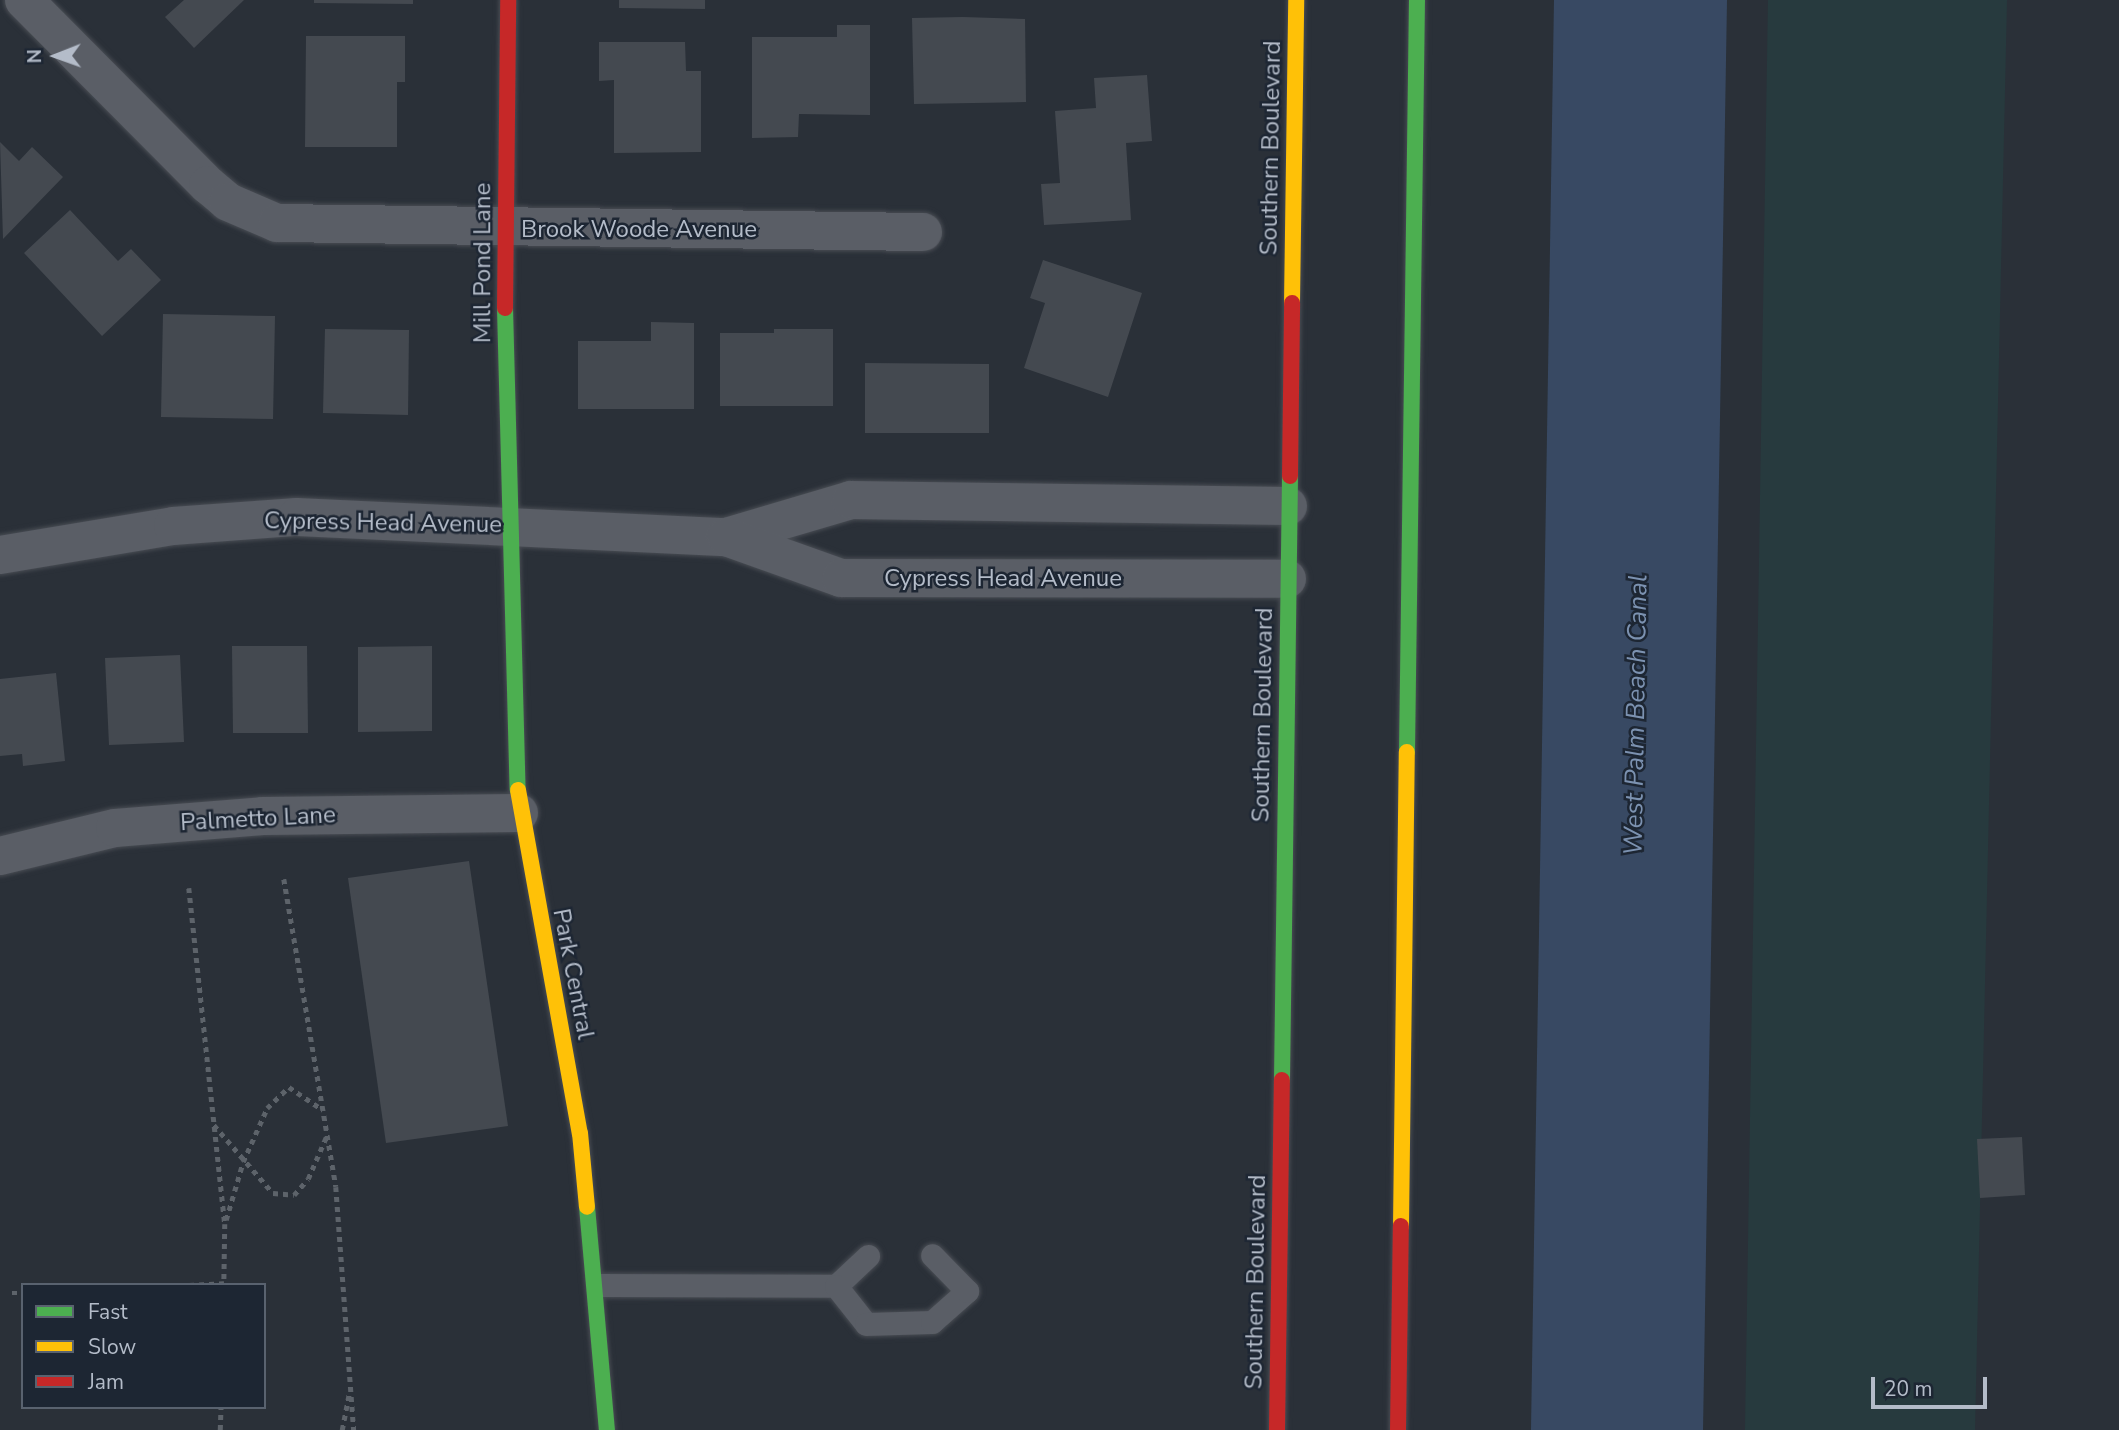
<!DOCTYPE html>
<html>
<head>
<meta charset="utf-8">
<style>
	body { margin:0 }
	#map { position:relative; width:2119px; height:1430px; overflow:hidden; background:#2a3038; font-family:"Nunito Sans",sans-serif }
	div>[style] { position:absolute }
	.green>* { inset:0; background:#273a3e }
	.water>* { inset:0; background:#384963 }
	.building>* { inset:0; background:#444950 }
	.path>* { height:4.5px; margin-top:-2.25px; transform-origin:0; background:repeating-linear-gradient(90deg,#5d636a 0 5px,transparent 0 10px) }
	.roads { filter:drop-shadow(0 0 2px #484c53) drop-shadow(0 0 2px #484c53) }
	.lane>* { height:23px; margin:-11.5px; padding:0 11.5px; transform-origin:11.5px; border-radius:11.5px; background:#5a5e66 }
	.street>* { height:38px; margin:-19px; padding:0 19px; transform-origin:19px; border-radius:19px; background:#5a5e66 }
	.fast>* { height:16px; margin:-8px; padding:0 8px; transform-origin:8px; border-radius:8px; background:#4caf50 }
	.slow>* { height:16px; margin:-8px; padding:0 8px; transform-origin:8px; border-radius:8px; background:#ffc107 }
	.jam>* { height:16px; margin:-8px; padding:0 8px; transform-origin:8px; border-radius:8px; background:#c62828 }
	span { translate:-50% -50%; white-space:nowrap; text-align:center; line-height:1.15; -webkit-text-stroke:5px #1d2633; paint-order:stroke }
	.street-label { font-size:24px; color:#b4bcc9 }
	.water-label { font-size:26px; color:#7c92b1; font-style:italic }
	.legend { position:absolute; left:21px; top:1283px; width:245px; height:126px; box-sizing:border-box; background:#1d2633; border:2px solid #59626f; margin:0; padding:9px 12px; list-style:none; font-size:21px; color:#b4bcc9 }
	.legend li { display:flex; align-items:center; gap:14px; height:35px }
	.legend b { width:35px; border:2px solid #59626f }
	.north { position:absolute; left:21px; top:21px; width:70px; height:70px; -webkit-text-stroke:5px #1d2633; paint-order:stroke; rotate:269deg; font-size:19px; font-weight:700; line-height:28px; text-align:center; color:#b4bcc9 }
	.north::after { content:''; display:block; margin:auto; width:24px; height:32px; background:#b4bcc9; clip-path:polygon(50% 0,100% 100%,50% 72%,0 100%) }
	.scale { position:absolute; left:1871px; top:1377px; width:116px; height:32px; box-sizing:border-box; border:4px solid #b4bcc9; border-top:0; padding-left:9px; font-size:21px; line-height:24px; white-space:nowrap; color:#b4bcc9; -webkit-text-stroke:5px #1d2633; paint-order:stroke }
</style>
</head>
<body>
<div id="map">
	<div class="green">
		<div style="clip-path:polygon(1768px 0,2007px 0,1975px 1430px,1745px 1430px)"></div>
	</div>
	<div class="water">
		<div style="clip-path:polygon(1554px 0,1727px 0,1703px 1430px,1531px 1430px)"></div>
	</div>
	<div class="building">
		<div style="clip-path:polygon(184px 0,244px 0,194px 48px,165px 17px)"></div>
		<div style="clip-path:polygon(314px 0,413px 0,413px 4px,314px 3px)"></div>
		<div style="clip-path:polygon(619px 0,705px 0,705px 9px,619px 8px)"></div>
		<div style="clip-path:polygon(963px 17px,1025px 19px,1026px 102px,914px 104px,912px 18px)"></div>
		<div style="clip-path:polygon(837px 25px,870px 25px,870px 115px,799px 114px,798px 137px,752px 138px,752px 37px,837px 37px)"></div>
		<div style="clip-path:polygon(306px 36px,405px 36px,405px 82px,397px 82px,397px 147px,305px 147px)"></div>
		<div style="clip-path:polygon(599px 42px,685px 42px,686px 71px,701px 71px,701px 152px,614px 153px,614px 80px,599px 81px)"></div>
		<div style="clip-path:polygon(1147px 75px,1152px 141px,1126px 143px,1131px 220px,1044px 225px,1041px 184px,1060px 183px,1055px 111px,1096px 108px,1094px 78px)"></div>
		<div style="clip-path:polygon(0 142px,19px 161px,32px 147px,63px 177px,3px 239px)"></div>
		<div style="clip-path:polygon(70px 210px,118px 261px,131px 249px,161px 280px,102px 336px,24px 253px)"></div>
		<div style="clip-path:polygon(1043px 260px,1142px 293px,1108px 397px,1024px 368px,1045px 303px,1030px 298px)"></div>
		<div style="clip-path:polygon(163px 314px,275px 316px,273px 419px,161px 417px)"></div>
		<div style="clip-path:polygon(651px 322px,694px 323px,694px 409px,578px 409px,578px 341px,651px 341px)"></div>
		<div style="clip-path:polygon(325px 329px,409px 330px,408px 415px,323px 413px)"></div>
		<div style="clip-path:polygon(774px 329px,833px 329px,833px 406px,720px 406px,720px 333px,774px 333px)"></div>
		<div style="clip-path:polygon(865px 363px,989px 364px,989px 433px,865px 433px)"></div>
		<div style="clip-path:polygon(232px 646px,307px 646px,308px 733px,233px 733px)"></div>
		<div style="clip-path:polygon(432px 646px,432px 731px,358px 732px,358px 647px)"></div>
		<div style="clip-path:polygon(180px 655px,184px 742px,109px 745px,105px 658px)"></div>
		<div style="clip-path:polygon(56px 673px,65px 761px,23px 766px,22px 754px,0 756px,0 679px)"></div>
		<div style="clip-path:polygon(469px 861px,508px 1126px,386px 1143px,348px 878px)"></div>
		<div style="clip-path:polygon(2022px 1137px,2025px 1195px,1980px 1198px,1977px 1139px)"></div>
	</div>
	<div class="path">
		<div style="left:284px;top:879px;width:312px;rotate:80.4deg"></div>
		<div style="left:336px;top:1187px;width:244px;rotate:85.8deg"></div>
		<div style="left:189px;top:888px;width:338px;rotate:83.9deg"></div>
		<div style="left:225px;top:1224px;width:61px;rotate:90.9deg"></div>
		<div style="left:214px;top:1125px;width:90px;rotate:49.1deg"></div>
		<div style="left:273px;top:1193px;width:21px;rotate:5deg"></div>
		<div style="left:294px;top:1195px;width:21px;rotate:-49deg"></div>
		<div style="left:308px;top:1179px;width:48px;rotate:-66.6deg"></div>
		<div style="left:226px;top:1220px;width:60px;rotate:-73.7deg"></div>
		<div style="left:243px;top:1162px;width:59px;rotate:-66deg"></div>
		<div style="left:267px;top:1108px;width:30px;rotate:-44deg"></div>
		<div style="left:289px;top:1087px;width:41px;rotate:34.1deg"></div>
		<div style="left:189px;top:1285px;width:35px;rotate:-3deg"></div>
		<div style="left:12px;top:1293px;width:11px"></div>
		<div style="left:220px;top:1430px;width:23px;rotate:-88deg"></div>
		<div style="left:342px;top:1430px;width:38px;rotate:-79deg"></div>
	</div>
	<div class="roads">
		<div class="lane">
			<div style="left:598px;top:1285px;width:238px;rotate:0.2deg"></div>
			<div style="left:836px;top:1286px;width:44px;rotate:-43.2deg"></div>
			<div style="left:836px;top:1286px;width:48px;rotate:51.7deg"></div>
			<div style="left:866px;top:1324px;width:66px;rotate:-1.7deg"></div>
			<div style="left:932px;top:1322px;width:47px;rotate:-41.5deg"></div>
			<div style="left:967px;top:1291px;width:50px;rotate:-134.2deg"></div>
		</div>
		<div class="street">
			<div style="left:24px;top:0;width:261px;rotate:45.2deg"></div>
			<div style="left:208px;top:185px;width:26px;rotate:40deg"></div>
			<div style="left:228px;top:202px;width:53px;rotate:23.2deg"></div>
			<div style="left:277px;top:223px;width:646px;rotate:0.8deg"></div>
			<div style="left:726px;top:537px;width:130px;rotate:-16.5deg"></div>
			<div style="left:851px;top:500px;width:437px;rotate:0.8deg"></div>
			<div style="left:0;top:555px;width:175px;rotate:-9.5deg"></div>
			<div style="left:173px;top:526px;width:124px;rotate:-4.2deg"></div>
			<div style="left:297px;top:517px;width:429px;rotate:2.7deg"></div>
			<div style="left:726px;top:537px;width:122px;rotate:19.6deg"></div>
			<div style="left:841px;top:578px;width:446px;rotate:0.1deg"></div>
			<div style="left:0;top:856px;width:118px;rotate:-13.7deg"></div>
			<div style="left:115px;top:828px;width:148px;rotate:-4.6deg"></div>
			<div style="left:263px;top:816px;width:256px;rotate:-0.7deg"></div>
		</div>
		<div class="fast">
			<div style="left:505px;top:308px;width:482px;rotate:88.5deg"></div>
			<div style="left:1407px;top:752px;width:752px;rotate:-89.24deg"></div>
			<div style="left:1282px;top:1080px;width:604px;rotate:-89.24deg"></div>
			<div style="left:587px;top:1207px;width:224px;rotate:84.9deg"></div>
		</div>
		<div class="slow">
			<div style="left:1292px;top:303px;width:303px;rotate:-89.2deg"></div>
			<div style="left:518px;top:790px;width:349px;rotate:79.8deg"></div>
			<div style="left:580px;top:1133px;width:74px;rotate:84.6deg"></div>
			<div style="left:1401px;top:1226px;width:474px;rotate:-89.3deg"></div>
		</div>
		<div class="jam">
			<div style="left:505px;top:308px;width:308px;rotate:-89.4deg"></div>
			<div style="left:1290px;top:476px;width:173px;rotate:-89.3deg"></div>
			<div style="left:1277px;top:1430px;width:350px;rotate:-89.2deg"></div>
			<div style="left:1398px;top:1430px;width:204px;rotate:-89.2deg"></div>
		</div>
	</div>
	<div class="street-label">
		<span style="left:1271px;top:148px;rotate:-89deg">Southern Boulevard</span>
		<span style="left:639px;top:230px">Brook Woode Avenue</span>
		<span style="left:483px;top:263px;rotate:-90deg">Mill Pond Lane</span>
		<span style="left:383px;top:523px;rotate:1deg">Cypress Head Avenue</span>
		<span style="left:1003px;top:579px">Cypress Head Avenue</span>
		<span style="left:1263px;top:715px;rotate:-89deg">Southern Boulevard</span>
		<span style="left:258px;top:819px;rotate:-3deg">Palmetto Lane</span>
		<span style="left:573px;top:974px;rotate:79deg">Park Central</span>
		<span style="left:1256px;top:1282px;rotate:-89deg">Southern Boulevard</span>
	</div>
	<div class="water-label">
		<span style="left:1636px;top:715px;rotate:-89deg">West Palm Beach Canal</span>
	</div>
	<ul class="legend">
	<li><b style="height:9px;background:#4caf50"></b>Fast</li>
	<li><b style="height:9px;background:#ffc107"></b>Slow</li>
	<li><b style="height:9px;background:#c62828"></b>Jam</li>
	</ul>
	<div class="north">N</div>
	<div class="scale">20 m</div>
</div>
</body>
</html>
